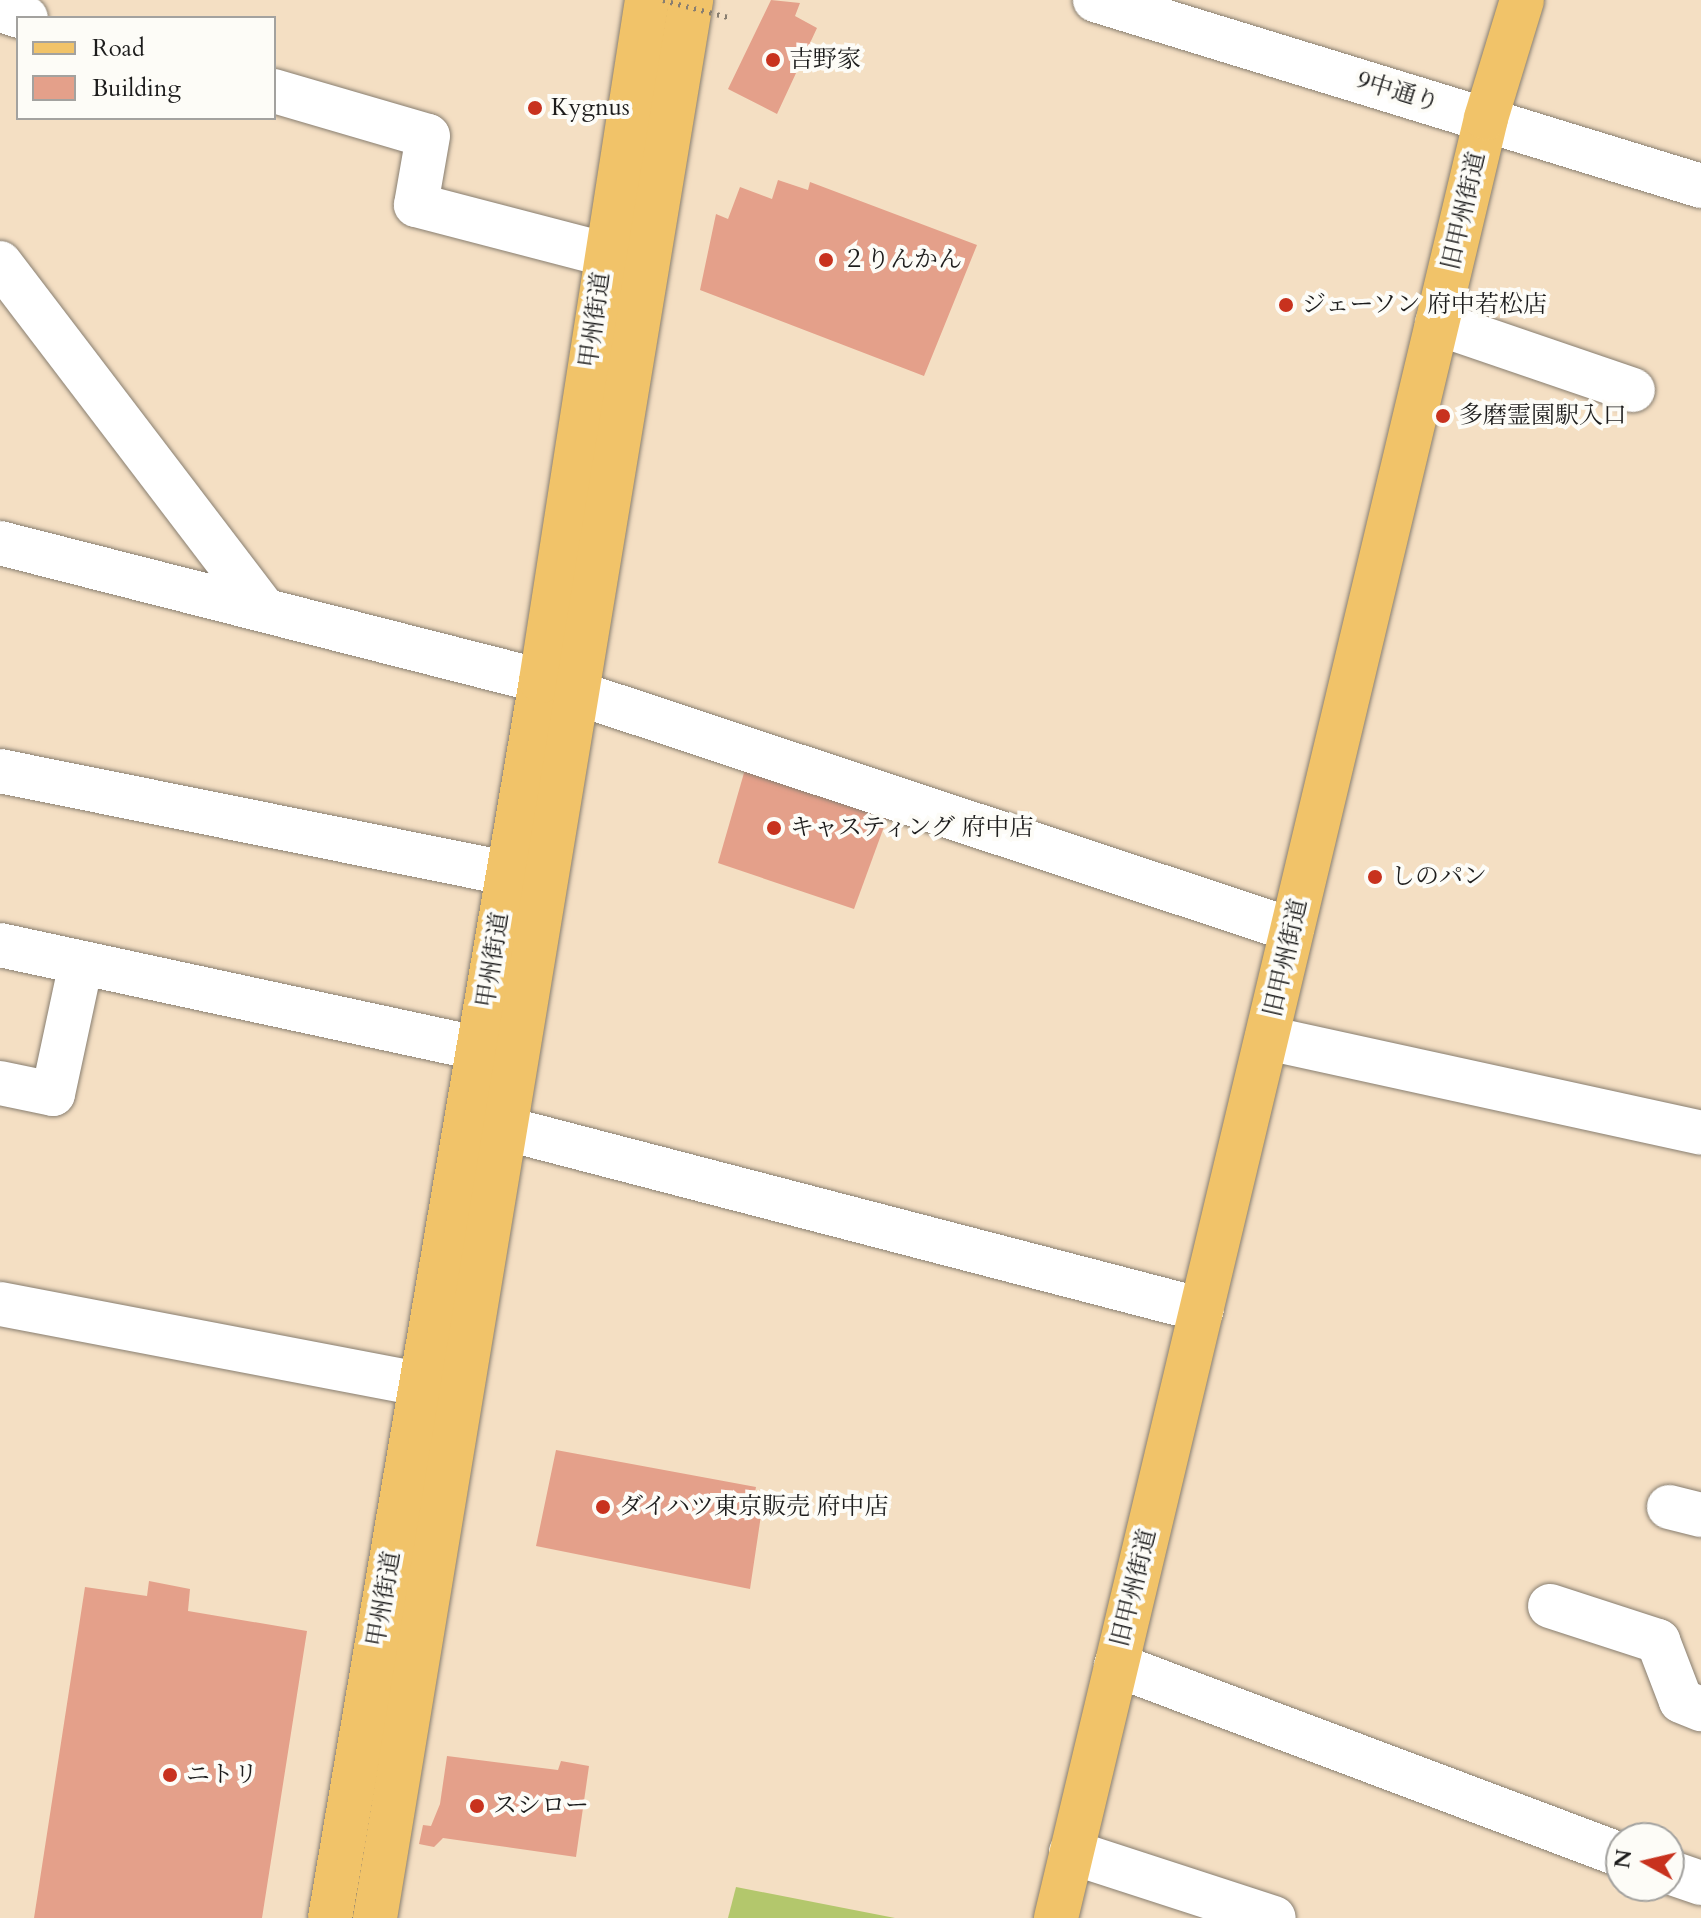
<!DOCTYPE html>
<html>
<head>
<meta charset="utf-8">
<style>
	body { margin:0 }
	#map { position:relative; width:1701px; height:1918px; overflow:hidden; background:#f4dfc3; font-family:Cardo,"Noto Serif JP",serif }
	div>[style] { position:absolute }
	.green>* { inset:0; background:#b3c76c }
	.building>* { inset:0; background:#e4a08a }
	.roads { filter:drop-shadow(0 0 2px #887e70) drop-shadow(0 0 2px #887e70) }
	.minor>* { height:44px; margin:-22px; padding:0 22px; transform-origin:22px; border-radius:22px; background:#fff }
	.major>* { height:44px; margin:-22px; padding:0 22px; transform-origin:22px; border-radius:22px; background:#f1c369 }
	.highway>* { height:44px; margin:-22px; padding:0 22px; transform-origin:22px; border-radius:22px; background:#f1c369 }
	.path-bridge>* { height:5px; margin-top:-2.5px; transform-origin:0; background:repeating-linear-gradient(90deg,#887e70 0 2px,transparent 0 8px) }
	.dots>* { width:22px; height:22px; translate:-50% -50%; box-sizing:border-box; border:4px solid #fdfcf7; border-radius:50% }
	span { translate:-50% -50%; white-space:nowrap; text-align:center; line-height:1.15; -webkit-text-stroke:8px #fdfcf7; paint-order:stroke }
	.poi-label { font-size:24px; color:#1c1c1c }
	.left { translate:0 -50%; text-align:left }
	.street-label { font-size:24px; color:#1c1c1c }
	.legend { position:absolute; left:16px; top:16px; width:260px; height:104px; box-sizing:border-box; background:#fdfcf7; border:2px solid #a3a29f; margin:0; padding:10px 14px; list-style:none; font-size:24px; color:#1c1c1c }
	.legend li { display:flex; align-items:center; gap:16px; height:40px }
	.legend b { width:40px; border:2px solid #a3a29f }
	.north { position:absolute; left:1605px; top:1822px; width:80px; height:80px; box-sizing:border-box; background:#fdfcf7; border:2px solid #a3a29f; border-radius:50%; rotate:278deg; font-size:22px; font-weight:700; line-height:32px; text-align:center; color:#1c1c1c }
	.north::after { content:''; display:block; margin:auto; width:28px; height:36px; background:#c8321e; clip-path:polygon(50% 0,100% 100%,50% 72%,0 100%) }
</style>
</head>
<body>
<div id="map">
	<div class="green">
		<div style="clip-path:polygon(736px 1887px,895px 1918px,728px 1918px)"></div>
	</div>
	<div class="building">
		<div style="clip-path:polygon(771px 0,800px 3px,795px 16px,817px 28px,777px 114px,728px 89px)"></div>
		<div style="clip-path:polygon(778px 180px,808px 190px,810px 182px,977px 245px,924px 376px,700px 290px,716px 214px,728px 219px,740px 187px,772px 199px)"></div>
		<div style="clip-path:polygon(746px 766px,889px 813px,854px 909px,718px 863px)"></div>
		<div style="clip-path:polygon(556px 1450px,756px 1487px,754px 1498px,763px 1502px,750px 1589px,536px 1546px)"></div>
		<div style="clip-path:polygon(149px 1581px,190px 1589px,188px 1611px,307px 1631px,262px 1918px,34px 1918px,85px 1587px,147px 1596px)"></div>
		<div style="clip-path:polygon(447px 1756px,558px 1770px,561px 1761px,589px 1766px,576px 1857px,443px 1838px,434px 1847px,419px 1844px,423px 1825px,431px 1826px,440px 1804px)"></div>
	</div>
	<div class="roads">
		<div class="minor">
			<div style="left:1095px;top:0;width:634px;rotate:17.06deg"></div>
			<div style="left:0;top:10px;width:27px;rotate:17deg"></div>
			<div style="left:274px;top:91px;width:160px;rotate:16.3deg"></div>
			<div style="left:428px;top:136px;width:70px;rotate:99.9deg"></div>
			<div style="left:416px;top:205px;width:194px;rotate:14.6deg"></div>
			<div style="left:0;top:263px;width:432px;rotate:52.7deg"></div>
			<div style="left:1437px;top:323px;width:207px;rotate:18.9deg"></div>
			<div style="left:0;top:543px;width:558px;rotate:14.31deg"></div>
			<div style="left:541px;top:681px;width:791px;rotate:18.34deg"></div>
			<div style="left:0;top:771px;width:516px;rotate:11.4deg"></div>
			<div style="left:0;top:945px;width:489px;rotate:12.2deg"></div>
			<div style="left:1267px;top:1038px;width:444px;rotate:12.3deg"></div>
			<div style="left:0;top:1083px;width:54px;rotate:11.7deg"></div>
			<div style="left:53px;top:1094px;width:134px;rotate:-77.9deg"></div>
			<div style="left:469px;top:1119px;width:757px;rotate:14.6deg"></div>
			<div style="left:0;top:1304px;width:429px;rotate:10.8deg"></div>
			<div style="left:1669px;top:1507px;width:33px;rotate:14deg"></div>
			<div style="left:1550px;top:1606px;width:114px;rotate:18deg"></div>
			<div style="left:1658px;top:1641px;width:64px;rotate:69deg"></div>
			<div style="left:1681px;top:1701px;width:22px;rotate:22deg"></div>
			<div style="left:1116px;top:1665px;width:540px;rotate:20.62deg"></div>
			<div style="left:1071px;top:1852px;width:213px;rotate:18deg"></div>
			<div style="left:1669px;top:1872px;width:34px;rotate:19deg"></div>
		</div>
		<div class="major">
			<div style="left:1056px;top:1918px;width:1851px;rotate:-76.56deg"></div>
			<div style="left:1486px;top:118px;width:123px;rotate:-73deg"></div>
		</div>
		<div class="highway">
			<div style="left:330px;top:1918px;width:1255px;rotate:-80.32deg"></div>
			<div style="left:541px;top:681px;width:689px;rotate:-81.15deg"></div>
			<div style="left:375px;top:1918px;width:1944px;rotate:-80.64deg"></div>
		</div>
	</div>
	<div class="path-bridge">
		<div style="left:663px;top:0;width:67px;rotate:14.7deg"></div>
	</div>
	<div class="dots">
		<div style="left:773px;top:60px;background:#c8321e"></div>
		<div style="left:535px;top:108px;background:#c8321e"></div>
		<div style="left:826px;top:260px;background:#c8321e"></div>
		<div style="left:1286px;top:305px;background:#c8321e"></div>
		<div style="left:1443px;top:416px;background:#c8321e"></div>
		<div style="left:774px;top:828px;background:#c8321e"></div>
		<div style="left:1375px;top:877px;background:#c8321e"></div>
		<div style="left:603px;top:1507px;background:#c8321e"></div>
		<div style="left:170px;top:1775px;background:#c8321e"></div>
		<div style="left:477px;top:1806px;background:#c8321e"></div>
	</div>
	<div class="poi-label">
		<span class="left" style="left:789px;top:60px">吉野家</span>
		<span class="left" style="left:551px;top:108px">Kygnus</span>
		<span class="left" style="left:842px;top:260px">２りんかん</span>
		<span class="left" style="left:1302px;top:305px">ジェーソン 府中若松店</span>
		<span class="left" style="left:1459px;top:416px">多磨霊園駅入口</span>
		<span class="left" style="left:790px;top:828px">キャスティング 府中店</span>
		<span class="left" style="left:1391px;top:877px">しのパン</span>
		<span class="left" style="left:619px;top:1507px">ダイハツ東京販売 府中店</span>
		<span class="left" style="left:186px;top:1775px">ニトリ</span>
		<span class="left" style="left:493px;top:1806px">スシロー</span>
	</div>
	<div class="street-label">
		<span style="left:1398px;top:92px;rotate:17deg">9中通り</span>
		<span style="left:1464px;top:211px;rotate:-77deg">旧甲州街道</span>
		<span style="left:595px;top:320px;rotate:-82deg">甲州街道</span>
		<span style="left:1286px;top:958px;rotate:-77deg">旧甲州街道</span>
		<span style="left:493px;top:960px;rotate:-81deg">甲州街道</span>
		<span style="left:1134px;top:1588px;rotate:-76deg">旧甲州街道</span>
		<span style="left:384px;top:1599px;rotate:-80deg">甲州街道</span>
	</div>
	<ul class="legend">
	<li><b style="height:10px;background:#f1c369"></b>Road</li>
	<li><b style="height:22px;background:#e4a08a"></b>Building</li>
	</ul>
	<div class="north">N</div>
</div>
</body>
</html>
